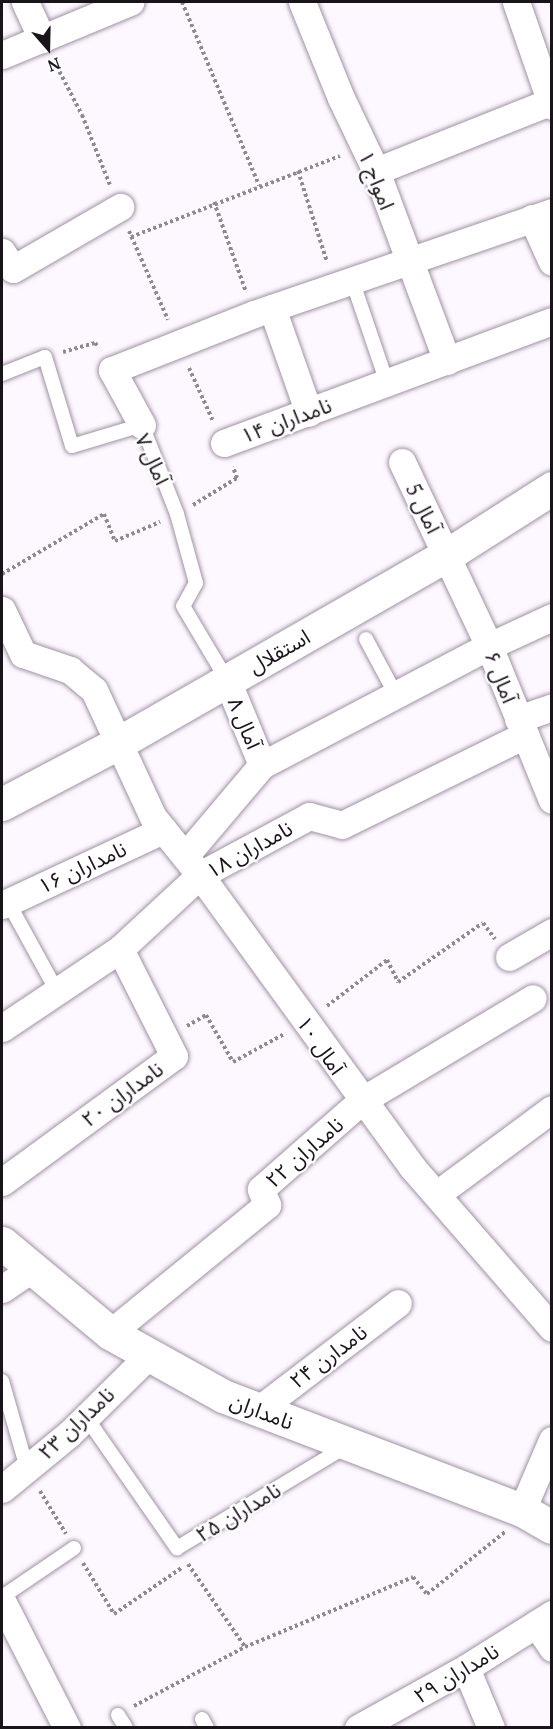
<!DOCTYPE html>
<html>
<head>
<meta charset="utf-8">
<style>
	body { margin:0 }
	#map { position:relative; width:553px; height:1729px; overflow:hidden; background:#fdf7ff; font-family:"PT Serif","Noto Sans Arabic",serif }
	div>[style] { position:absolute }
	.path>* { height:4px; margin-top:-2px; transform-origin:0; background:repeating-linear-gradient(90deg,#8f8990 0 3px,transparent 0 6px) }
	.roads { filter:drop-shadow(0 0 2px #a092a3) drop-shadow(0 0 2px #a092a3) }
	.lane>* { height:14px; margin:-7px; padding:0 7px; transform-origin:7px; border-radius:7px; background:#fff }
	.street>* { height:27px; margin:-13.5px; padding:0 13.5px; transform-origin:13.5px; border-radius:13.5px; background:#fff }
	.secondary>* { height:33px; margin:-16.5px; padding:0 16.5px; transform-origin:16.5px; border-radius:16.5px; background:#fff }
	span { translate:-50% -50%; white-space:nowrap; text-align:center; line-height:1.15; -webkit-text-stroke:4.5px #fff; paint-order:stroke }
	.street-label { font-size:21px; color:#19131a }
	.frame { position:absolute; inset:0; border:3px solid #19131a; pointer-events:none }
	.north { position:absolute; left:18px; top:18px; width:60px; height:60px; -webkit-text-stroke:4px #fff; paint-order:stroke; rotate:160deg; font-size:16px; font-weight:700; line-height:24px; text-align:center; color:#19131a }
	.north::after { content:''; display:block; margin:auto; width:21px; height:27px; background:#19131a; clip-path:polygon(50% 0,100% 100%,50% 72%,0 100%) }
</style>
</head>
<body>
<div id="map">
	<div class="path">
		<div style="left:182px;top:2px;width:199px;rotate:67.2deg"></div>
		<div style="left:54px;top:61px;width:61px;rotate:62.6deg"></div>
		<div style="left:82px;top:115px;width:75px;rotate:68.2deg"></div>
		<div style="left:298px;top:171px;width:96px;rotate:72.3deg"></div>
		<div style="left:214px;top:202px;width:96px;rotate:70.4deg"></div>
		<div style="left:129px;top:231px;width:97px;rotate:66.3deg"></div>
		<div style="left:131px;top:237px;width:224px;rotate:-21.2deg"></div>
		<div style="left:63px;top:352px;width:33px;rotate:-16deg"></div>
		<div style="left:95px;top:343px;width:6px;rotate:51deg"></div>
		<div style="left:189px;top:368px;width:58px;rotate:65.6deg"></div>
		<div style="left:193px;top:505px;width:52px;rotate:-31.5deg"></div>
		<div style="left:237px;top:478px;width:12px;rotate:-110deg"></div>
		<div style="left:2px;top:574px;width:118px;rotate:-30.5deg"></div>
		<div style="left:104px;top:514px;width:29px;rotate:68deg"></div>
		<div style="left:115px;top:541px;width:49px;rotate:-22.9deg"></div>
		<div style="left:327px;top:1006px;width:76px;rotate:-37.5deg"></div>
		<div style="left:387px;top:960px;width:25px;rotate:63deg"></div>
		<div style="left:398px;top:982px;width:103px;rotate:-34.8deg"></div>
		<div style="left:483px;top:923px;width:20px;rotate:53deg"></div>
		<div style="left:187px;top:1026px;width:22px;rotate:-30deg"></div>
		<div style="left:206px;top:1015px;width:54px;rotate:60.1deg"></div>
		<div style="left:233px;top:1062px;width:60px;rotate:-28.7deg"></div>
		<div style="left:40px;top:1491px;width:50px;rotate:58.8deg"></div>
		<div style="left:83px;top:1563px;width:60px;rotate:58.7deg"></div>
		<div style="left:114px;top:1614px;width:83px;rotate:-34.3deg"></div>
		<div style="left:188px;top:1564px;width:101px;rotate:55.5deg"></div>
		<div style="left:134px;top:1706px;width:126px;rotate:-28deg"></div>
		<div style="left:245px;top:1647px;width:182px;rotate:-22.6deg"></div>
		<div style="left:413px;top:1577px;width:22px;rotate:51deg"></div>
		<div style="left:427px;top:1594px;width:100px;rotate:-38.5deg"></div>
	</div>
	<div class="roads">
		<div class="lane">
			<div style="left:352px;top:280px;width:109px;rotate:71.2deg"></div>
			<div style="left:2px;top:374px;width:46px;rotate:-21.6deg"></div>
			<div style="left:45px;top:357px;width:93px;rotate:73.1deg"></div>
			<div style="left:72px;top:446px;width:73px;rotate:-16.7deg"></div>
			<div style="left:142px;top:425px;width:96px;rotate:68.5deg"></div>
			<div style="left:177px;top:514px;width:72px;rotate:74.6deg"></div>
			<div style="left:196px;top:583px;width:26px;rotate:119deg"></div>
			<div style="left:183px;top:606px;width:86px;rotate:59.3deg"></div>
			<div style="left:366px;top:639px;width:64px;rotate:61.8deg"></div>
			<div style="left:8px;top:902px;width:102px;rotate:61.2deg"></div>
			<div style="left:2px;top:1381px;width:91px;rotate:74deg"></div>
			<div style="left:86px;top:1417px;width:160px;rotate:55.2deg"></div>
			<div style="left:177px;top:1548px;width:198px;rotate:-31deg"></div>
			<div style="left:2px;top:1597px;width:87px;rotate:-34.2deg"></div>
			<div style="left:118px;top:1715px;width:15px;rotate:58deg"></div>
			<div style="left:202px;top:1719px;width:10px;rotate:61deg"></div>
		</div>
		<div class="street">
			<div style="left:25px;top:2px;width:41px;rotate:65.3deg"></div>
			<div style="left:302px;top:2px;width:104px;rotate:67.9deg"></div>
			<div style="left:341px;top:98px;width:81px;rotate:64.4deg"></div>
			<div style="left:376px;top:171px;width:203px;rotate:69.5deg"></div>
			<div style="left:516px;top:2px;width:110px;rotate:70.9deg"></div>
			<div style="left:2px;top:55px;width:139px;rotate:-22.5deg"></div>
			<div style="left:376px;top:171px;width:189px;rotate:-21.7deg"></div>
			<div style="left:532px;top:218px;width:48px;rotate:65.6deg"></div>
			<div style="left:2px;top:252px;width:20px;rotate:57deg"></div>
			<div style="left:13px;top:269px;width:124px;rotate:-30.1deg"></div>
			<div style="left:272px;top:308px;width:111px;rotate:70.6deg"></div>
			<div style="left:142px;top:425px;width:63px;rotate:-118.6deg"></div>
			<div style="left:112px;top:370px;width:153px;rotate:-21.5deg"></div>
			<div style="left:254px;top:314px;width:315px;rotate:-18.9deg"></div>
			<div style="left:224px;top:443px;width:350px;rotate:-20.4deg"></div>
			<div style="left:402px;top:462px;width:204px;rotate:64.7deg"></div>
			<div style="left:489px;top:646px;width:166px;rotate:67.8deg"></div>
			<div style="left:2px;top:610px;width:49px;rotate:64.5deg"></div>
			<div style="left:23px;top:654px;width:50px;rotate:18.8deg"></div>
			<div style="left:70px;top:670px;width:31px;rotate:40deg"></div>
			<div style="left:94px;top:690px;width:140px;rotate:65.1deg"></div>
			<div style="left:153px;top:817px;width:75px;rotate:51deg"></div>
			<div style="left:200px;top:875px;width:361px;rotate:54deg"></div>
			<div style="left:412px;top:1167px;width:213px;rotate:49deg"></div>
			<div style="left:227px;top:680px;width:92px;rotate:67.6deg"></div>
			<div style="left:518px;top:719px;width:36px;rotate:-19deg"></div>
			<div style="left:185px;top:856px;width:119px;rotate:-49.8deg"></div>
			<div style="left:262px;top:765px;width:256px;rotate:-27.7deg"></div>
			<div style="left:489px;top:646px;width:69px;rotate:-24.7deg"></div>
			<div style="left:2px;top:905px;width:178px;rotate:-25deg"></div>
			<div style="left:509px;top:957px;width:50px;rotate:-30.2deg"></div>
			<div style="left:2px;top:1028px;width:142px;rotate:-33.8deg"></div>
			<div style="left:120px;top:949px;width:109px;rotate:-42.8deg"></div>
			<div style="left:200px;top:875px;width:124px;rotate:-28.4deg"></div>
			<div style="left:309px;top:816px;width:34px;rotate:15deg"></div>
			<div style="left:342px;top:825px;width:204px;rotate:-26.2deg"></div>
			<div style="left:2px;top:1182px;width:213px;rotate:-36.2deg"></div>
			<div style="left:174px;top:1056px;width:120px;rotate:-116.8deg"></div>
			<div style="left:437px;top:1194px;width:143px;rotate:-36.5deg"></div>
			<div style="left:2px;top:1289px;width:36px;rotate:-34deg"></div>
			<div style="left:110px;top:1333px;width:203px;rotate:-39.2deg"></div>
			<div style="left:267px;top:1205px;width:17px;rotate:-111deg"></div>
			<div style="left:261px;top:1189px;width:133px;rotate:-41.3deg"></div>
			<div style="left:361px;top:1101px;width:200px;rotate:-30.9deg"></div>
			<div style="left:258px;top:1410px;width:176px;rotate:-37.4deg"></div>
			<div style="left:2px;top:1489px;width:87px;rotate:-39.4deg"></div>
			<div style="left:69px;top:1434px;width:112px;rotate:-44.6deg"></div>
			<div style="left:522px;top:1510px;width:76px;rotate:-66.8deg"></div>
			<div style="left:2px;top:1601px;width:143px;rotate:62.9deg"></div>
			<div style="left:536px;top:1624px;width:29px;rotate:56deg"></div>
			<div style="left:466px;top:1668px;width:65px;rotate:67.4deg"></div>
			<div style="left:358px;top:1728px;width:124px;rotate:-29.1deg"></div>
			<div style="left:466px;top:1668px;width:102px;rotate:-32.1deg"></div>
		</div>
		<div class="secondary">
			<div style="left:2px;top:804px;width:133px;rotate:-27.7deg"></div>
			<div style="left:120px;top:742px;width:377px;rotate:-29.8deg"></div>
			<div style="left:447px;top:555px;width:125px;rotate:-32.5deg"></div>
			<div style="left:2px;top:1243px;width:141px;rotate:39.8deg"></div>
			<div style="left:110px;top:1333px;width:129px;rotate:29.1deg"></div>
			<div style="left:223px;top:1396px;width:320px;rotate:20.9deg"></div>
			<div style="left:522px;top:1510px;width:34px;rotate:30deg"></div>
		</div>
	</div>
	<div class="street-label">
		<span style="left:377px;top:180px;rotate:68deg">امواج ۱</span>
		<span style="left:286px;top:420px;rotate:-20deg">نامداران ۱۴</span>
		<span style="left:153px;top:459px;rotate:65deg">آمال ۷</span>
		<span style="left:424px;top:508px;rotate:64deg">آمال 5</span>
		<span style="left:279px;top:651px;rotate:-30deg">استقلال</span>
		<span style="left:501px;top:677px;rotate:68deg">آمال ۶</span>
		<span style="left:245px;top:723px;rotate:67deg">آمال ۸</span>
		<span style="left:249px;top:849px;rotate:-29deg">نامداران ۱۸</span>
		<span style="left:82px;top:867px;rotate:-25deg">نامداران ۱۶</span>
		<span style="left:321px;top:1045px;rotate:55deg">آمال ۱۰</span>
		<span style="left:122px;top:1094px;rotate:-36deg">نامداران ۲۰</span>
		<span style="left:304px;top:1152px;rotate:-41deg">نامداران ۲۲</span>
		<span style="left:328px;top:1356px;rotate:-37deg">نامدارن ۲۴</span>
		<span style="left:262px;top:1411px;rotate:21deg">نامداران</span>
		<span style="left:76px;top:1423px;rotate:-43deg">نامداران ۲۳</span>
		<span style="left:238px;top:1512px;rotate:-31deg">نامداران ۲۵</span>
		<span style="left:456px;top:1673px;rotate:-31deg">نامداران ۲۹</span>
	</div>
	<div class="frame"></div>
	<div class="north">N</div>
</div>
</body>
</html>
